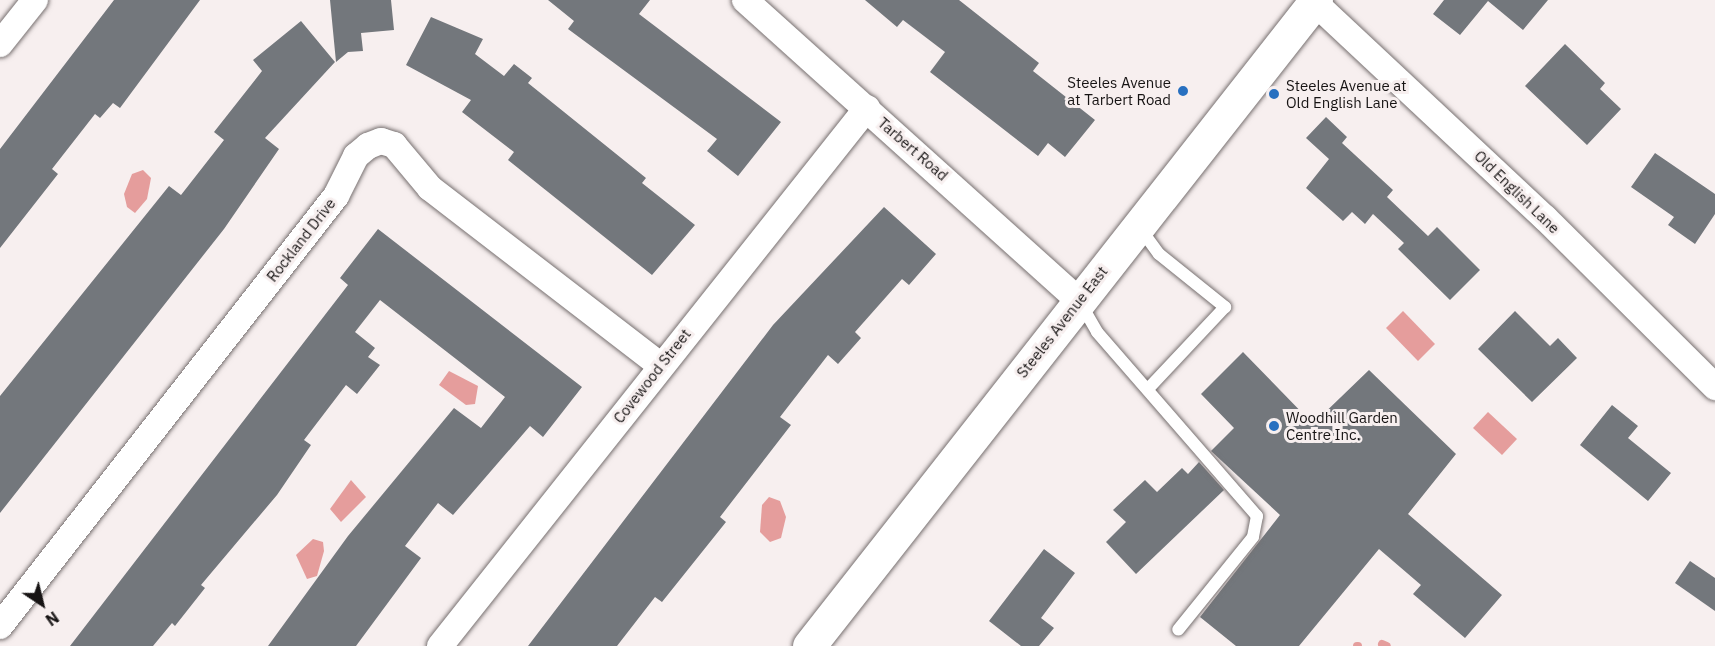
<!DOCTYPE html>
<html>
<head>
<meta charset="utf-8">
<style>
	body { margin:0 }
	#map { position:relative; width:1715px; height:646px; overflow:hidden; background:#f7efef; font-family:"IBM Plex Sans",sans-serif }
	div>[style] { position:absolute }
	.water>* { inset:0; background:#e59d9c }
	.stream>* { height:8px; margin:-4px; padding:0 4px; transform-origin:4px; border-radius:4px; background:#e59d9c }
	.building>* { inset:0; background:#73777c }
	.roads { filter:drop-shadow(0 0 2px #777070) drop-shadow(0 0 2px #777070) }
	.service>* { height:12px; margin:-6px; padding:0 6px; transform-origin:6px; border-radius:6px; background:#fff }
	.minor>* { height:26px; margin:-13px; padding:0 13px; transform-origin:13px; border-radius:13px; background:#fff }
	.secondary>* { height:33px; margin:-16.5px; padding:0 16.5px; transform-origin:16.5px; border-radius:16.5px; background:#fff }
	.dots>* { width:16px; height:16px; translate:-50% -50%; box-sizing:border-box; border:3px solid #f7efef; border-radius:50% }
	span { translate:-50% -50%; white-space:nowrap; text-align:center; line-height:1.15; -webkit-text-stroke:6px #f7efef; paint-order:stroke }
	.poi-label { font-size:15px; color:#171414 }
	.right { translate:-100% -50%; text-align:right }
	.left { translate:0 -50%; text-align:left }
	.street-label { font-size:15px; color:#171414 }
	.north { position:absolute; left:12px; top:574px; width:60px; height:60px; -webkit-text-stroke:4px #f7efef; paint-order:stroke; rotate:145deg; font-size:16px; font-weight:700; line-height:24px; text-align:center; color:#171414 }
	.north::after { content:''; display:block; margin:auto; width:21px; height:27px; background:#171414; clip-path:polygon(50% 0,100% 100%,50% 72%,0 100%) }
</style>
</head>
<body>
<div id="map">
	<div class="water">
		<div style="clip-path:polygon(143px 170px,151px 178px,147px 199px,135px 213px,127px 207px,124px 194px,132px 174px)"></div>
		<div style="clip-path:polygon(1403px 311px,1435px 344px,1418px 361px,1386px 328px)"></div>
		<div style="clip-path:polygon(449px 371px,478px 386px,475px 404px,466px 405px,439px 385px)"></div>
		<div style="clip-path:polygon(1488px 412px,1517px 439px,1502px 455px,1473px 428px)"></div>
		<div style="clip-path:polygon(351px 480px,366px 497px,341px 522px,330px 509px)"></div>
		<div style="clip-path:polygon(769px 497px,780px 501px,786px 517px,781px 538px,770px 542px,760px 532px,762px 505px)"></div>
		<div style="clip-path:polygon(313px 539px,323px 542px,324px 551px,317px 576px,307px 579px,296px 555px)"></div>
	</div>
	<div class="stream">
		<div style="left:1382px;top:644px;width:5px;rotate:22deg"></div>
		<div style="left:1357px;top:646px;width:1px"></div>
	</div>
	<div class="building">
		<div style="clip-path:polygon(114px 0,200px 0,120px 108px,113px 103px,100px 118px,95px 114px,52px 169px,58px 174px,0 248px,0 149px)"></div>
		<div style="clip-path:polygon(330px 0,391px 0,394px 30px,361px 33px,363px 51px,348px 52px,336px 62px)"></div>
		<div style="clip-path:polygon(548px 0,650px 0,639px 14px,781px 122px,738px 176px,707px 151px,717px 139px,568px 29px,574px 21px)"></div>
		<div style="clip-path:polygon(865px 0,959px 0,1039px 63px,1033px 71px,1095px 120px,1065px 157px,1048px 143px,1038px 156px,930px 72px,945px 52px,903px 20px,897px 27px)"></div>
		<div style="clip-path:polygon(1444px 0,1548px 0,1523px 30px,1488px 1px,1460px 35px,1433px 14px)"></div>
		<div style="clip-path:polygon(431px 17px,483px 39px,475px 54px,504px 76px,514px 64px,532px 78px,528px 83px,646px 178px,642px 183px,695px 225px,652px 275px,508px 160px,514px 152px,462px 112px,471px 100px,406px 65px)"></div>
		<div style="clip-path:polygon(301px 21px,335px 62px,265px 138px,279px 149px,224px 229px,0 513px,0 396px,169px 186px,181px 195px,224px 140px,214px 132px,262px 71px,253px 60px)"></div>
		<div style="clip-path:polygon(1565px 44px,1605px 83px,1600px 89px,1621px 109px,1587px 145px,1525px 86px)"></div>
		<div style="clip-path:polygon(1326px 117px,1347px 137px,1342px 143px,1393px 190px,1387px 197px,1428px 236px,1437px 227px,1480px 270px,1450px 300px,1398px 249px,1404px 243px,1373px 214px,1365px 224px,1352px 212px,1343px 221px,1306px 188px,1329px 159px,1306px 138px)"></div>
		<div style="clip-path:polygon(1655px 153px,1715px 194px,1715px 214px,1695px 244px,1668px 225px,1674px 217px,1631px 187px)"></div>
		<div style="clip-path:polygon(884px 207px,936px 254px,909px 285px,902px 279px,855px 332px,861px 338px,838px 364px,828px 355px,780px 417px,791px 425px,720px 517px,726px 522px,662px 602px,655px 597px,617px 646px,528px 646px,773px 325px)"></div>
		<div style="clip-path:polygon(378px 229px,582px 387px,543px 437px,530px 426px,453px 515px,438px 503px,405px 546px,421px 558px,356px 646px,268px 646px,348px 536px,454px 408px,481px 428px,505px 397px,380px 300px,355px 332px,375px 348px,368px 357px,380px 365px,357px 394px,346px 385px,304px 440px,311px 445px,277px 495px,201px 585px,205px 588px,175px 626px,172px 623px,153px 646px,70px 646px,348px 285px,340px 278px)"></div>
		<div style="clip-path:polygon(1515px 311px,1550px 346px,1558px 338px,1577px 358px,1532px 402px,1478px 349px)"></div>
		<div style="clip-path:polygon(1243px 352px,1313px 424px,1369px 370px,1456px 454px,1408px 514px,1502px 595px,1465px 638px,1413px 594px,1421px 585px,1379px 549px,1299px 646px,1236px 646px,1200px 617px,1280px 515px,1211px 451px,1234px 428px,1201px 394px)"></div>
		<div style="clip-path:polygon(1612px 405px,1638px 426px,1628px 438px,1671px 473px,1648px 501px,1580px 445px)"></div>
		<div style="clip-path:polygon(1199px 462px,1224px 490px,1136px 574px,1106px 542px,1126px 522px,1113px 510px,1145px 480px,1157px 492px,1182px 468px,1188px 474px)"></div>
		<div style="clip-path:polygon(1044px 549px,1075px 573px,1041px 618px,1054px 628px,1039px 646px,1021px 646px,989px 621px)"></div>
		<div style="clip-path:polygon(1690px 561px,1715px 578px,1715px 611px,1675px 583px)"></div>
	</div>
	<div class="roads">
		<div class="service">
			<div style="left:1140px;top:228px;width:32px;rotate:54deg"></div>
			<div style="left:1159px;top:254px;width:85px;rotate:38.8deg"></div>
			<div style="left:1225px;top:307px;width:110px;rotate:133.2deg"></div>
			<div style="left:1081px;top:304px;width:32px;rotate:60deg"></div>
			<div style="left:1097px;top:332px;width:244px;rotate:49deg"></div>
			<div style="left:1257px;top:516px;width:21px;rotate:101deg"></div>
			<div style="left:1253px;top:537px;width:119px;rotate:128.9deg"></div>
		</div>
		<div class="minor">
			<div style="left:745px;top:0;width:448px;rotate:42deg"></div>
			<div style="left:1314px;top:2px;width:316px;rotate:43.1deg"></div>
			<div style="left:1545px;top:218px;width:240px;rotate:44.8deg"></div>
			<div style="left:0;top:44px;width:56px;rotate:-51.5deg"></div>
			<div style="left:0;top:626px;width:546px;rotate:-52deg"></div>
			<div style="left:336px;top:196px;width:45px;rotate:-63.4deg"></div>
			<div style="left:356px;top:156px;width:16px;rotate:-40deg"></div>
			<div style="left:368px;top:146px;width:14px;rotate:-21deg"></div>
			<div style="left:381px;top:141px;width:14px;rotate:17deg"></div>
			<div style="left:394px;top:145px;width:56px;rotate:50.1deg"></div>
			<div style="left:430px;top:188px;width:290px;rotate:37.6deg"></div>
			<div style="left:440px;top:646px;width:687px;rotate:-51.56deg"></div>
		</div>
		<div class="secondary">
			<div style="left:809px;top:646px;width:821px;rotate:-51.87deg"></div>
		</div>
	</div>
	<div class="dots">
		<div style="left:1183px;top:91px;background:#2870c0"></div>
		<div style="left:1274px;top:94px;background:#2870c0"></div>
		<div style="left:1274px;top:426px;background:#2870c0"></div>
	</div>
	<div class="poi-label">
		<span class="right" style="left:1171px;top:91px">Steeles Avenue<br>at Tarbert Road</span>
		<span class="left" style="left:1286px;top:94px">Steeles Avenue at<br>Old English Lane</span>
		<span class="left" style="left:1286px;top:426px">Woodhill Garden<br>Centre Inc.</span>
	</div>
	<div class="street-label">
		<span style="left:913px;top:149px;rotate:41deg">Tarbert Road</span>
		<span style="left:1517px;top:192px;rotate:44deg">Old English Lane</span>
		<span style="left:301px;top:240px;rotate:-52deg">Rockland Drive</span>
		<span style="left:1062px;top:322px;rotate:-52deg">Steeles Avenue East</span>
		<span style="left:652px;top:376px;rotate:-52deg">Covewood Street</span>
	</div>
	<div class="north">N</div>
</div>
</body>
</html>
